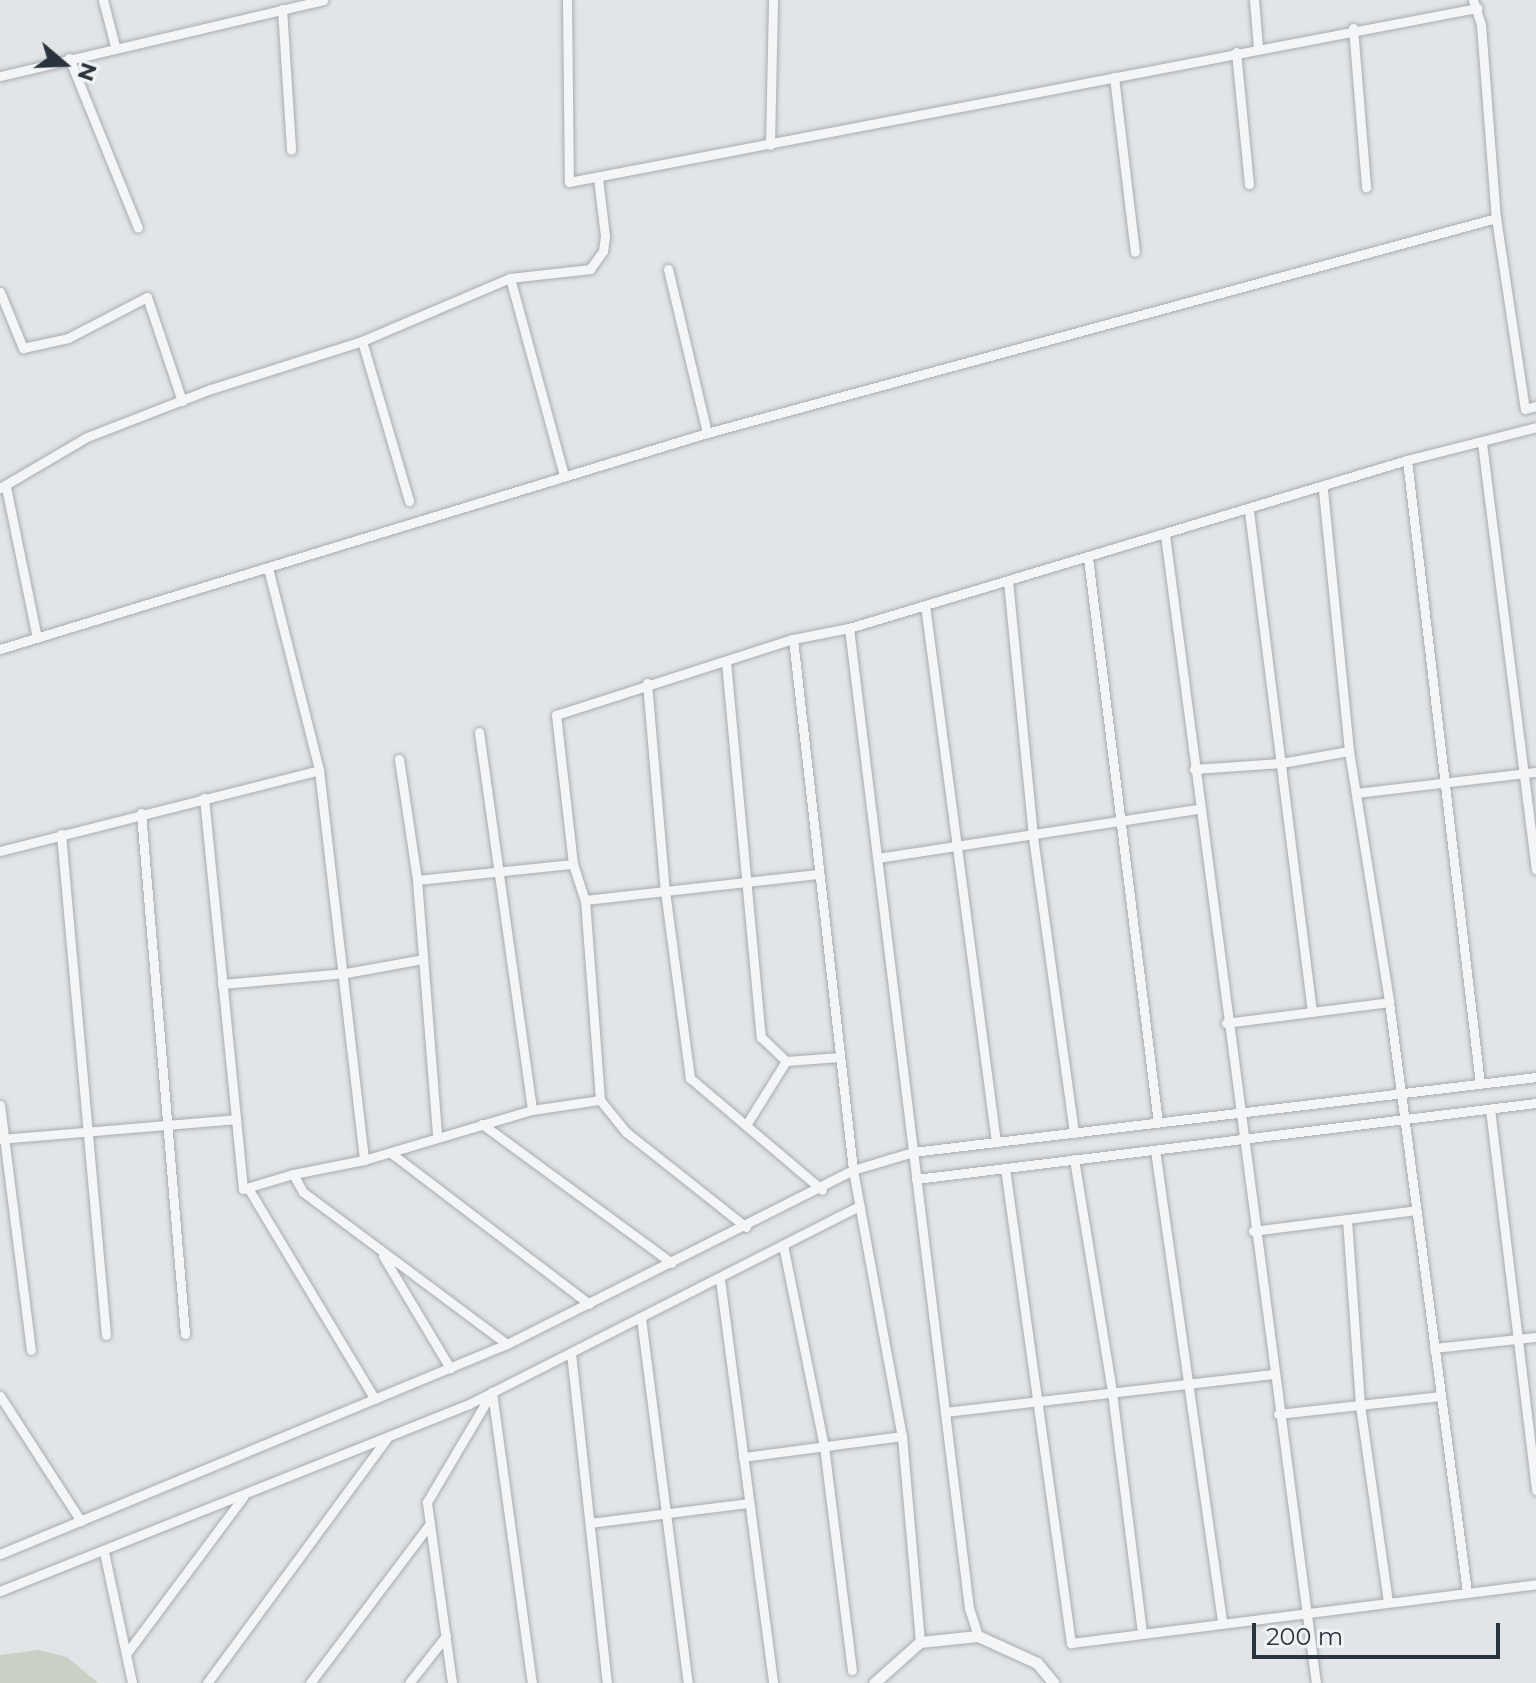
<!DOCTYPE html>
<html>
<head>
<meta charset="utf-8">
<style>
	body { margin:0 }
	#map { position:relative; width:1536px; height:1683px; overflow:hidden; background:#e1e5e8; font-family:Montserrat,sans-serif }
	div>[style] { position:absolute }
	.green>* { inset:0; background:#c8d1c3 }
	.roads { filter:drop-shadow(0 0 2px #a7acb2) drop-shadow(0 0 2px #a7acb2) }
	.minor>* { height:9px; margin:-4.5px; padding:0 4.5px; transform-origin:4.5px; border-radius:4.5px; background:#f4f5f7 }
	.tertiary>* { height:11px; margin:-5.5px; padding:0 5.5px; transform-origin:5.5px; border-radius:5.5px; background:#f4f5f7 }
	span { translate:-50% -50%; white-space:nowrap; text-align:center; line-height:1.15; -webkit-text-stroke:8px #f1f3f6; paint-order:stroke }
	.north { position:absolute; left:24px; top:24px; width:80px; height:80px; -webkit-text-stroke:6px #f1f3f6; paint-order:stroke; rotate:109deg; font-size:22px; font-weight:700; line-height:32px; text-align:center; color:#2b343e }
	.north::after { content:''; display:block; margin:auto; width:28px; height:36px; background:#2b343e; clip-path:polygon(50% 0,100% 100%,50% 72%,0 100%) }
	.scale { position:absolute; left:1252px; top:1623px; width:248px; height:36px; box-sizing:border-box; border:4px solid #2b343e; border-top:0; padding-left:10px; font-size:24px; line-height:28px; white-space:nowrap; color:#2b343e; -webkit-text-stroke:6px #f1f3f6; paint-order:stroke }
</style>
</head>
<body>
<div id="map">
	<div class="green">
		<div style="clip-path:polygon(39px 1650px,67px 1657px,98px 1683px,0 1683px,0 1655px)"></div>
	</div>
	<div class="roads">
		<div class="minor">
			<div style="left:103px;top:0;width:48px;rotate:75.4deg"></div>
			<div style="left:567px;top:0;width:182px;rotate:89.4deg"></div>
			<div style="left:569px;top:182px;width:925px;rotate:-10.85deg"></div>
			<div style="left:1254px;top:0;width:48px;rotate:85.2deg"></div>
			<div style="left:1473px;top:0;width:26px;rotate:72deg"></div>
			<div style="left:1481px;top:25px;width:194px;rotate:85.6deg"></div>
			<div style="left:1496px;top:218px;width:193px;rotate:81.4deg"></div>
			<div style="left:1525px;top:409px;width:11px;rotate:-15deg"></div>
			<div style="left:282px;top:9px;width:141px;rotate:86.3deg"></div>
			<div style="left:1353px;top:28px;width:160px;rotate:85.3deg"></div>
			<div style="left:1236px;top:52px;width:133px;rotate:84.4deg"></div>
			<div style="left:69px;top:58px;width:183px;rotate:67.9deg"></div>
			<div style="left:0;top:76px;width:332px;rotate:-13.2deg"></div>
			<div style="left:1114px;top:77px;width:176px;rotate:83.2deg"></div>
			<div style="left:770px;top:145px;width:145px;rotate:-88.8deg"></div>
			<div style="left:668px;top:269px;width:169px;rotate:76.6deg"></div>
			<div style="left:510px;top:278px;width:204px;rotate:74.7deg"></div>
			<div style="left:0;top:292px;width:61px;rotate:67.7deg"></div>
			<div style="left:23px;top:348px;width:46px;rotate:-12.5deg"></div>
			<div style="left:68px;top:338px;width:89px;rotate:-27.4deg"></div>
			<div style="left:147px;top:297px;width:110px;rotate:71.4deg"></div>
			<div style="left:362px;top:341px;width:167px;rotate:73.6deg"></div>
			<div style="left:1482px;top:443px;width:430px;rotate:82.8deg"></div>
			<div style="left:1407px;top:460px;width:628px;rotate:83.33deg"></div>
			<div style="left:6px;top:487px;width:154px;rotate:78.4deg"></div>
			<div style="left:0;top:488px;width:101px;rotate:-30.4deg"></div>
			<div style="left:87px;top:437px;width:133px;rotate:-21.2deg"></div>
			<div style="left:211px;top:389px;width:158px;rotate:-17.6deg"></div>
			<div style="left:362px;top:341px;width:161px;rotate:-23.1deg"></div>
			<div style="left:510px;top:278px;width:81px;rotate:-6.4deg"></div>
			<div style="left:590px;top:269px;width:22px;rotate:-54deg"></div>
			<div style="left:603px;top:251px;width:15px;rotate:-82deg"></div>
			<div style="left:605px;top:236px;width:58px;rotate:-96.9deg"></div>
			<div style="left:1323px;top:490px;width:262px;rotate:84.3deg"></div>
			<div style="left:1349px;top:751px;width:254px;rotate:80.9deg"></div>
			<div style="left:1389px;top:1002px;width:595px;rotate:82.47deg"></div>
			<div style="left:1249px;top:511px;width:505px;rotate:82.83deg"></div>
			<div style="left:1165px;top:535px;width:1158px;rotate:82.51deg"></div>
			<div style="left:1088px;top:558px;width:569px;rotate:82.94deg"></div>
			<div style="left:268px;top:568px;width:208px;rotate:75.8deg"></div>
			<div style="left:319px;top:770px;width:393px;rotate:83.4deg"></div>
			<div style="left:364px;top:1160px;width:72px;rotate:168.8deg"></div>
			<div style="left:1008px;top:581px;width:257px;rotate:84.4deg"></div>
			<div style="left:1033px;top:837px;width:299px;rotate:82.1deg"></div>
			<div style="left:925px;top:605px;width:542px;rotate:82.47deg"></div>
			<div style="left:849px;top:628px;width:987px;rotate:83.02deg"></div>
			<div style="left:969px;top:1608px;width:29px;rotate:72deg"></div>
			<div style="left:793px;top:639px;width:534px;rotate:83.55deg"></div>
			<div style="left:853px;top:1170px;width:270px;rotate:79.6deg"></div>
			<div style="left:902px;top:1436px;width:207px;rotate:85deg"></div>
			<div style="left:0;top:649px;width:739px;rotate:-16.99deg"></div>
			<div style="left:707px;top:433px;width:818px;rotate:-15.24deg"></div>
			<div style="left:726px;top:662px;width:377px;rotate:84.7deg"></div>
			<div style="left:761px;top:1037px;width:35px;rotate:44deg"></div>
			<div style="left:786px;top:1061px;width:54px;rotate:-4.2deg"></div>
			<div style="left:647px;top:683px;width:209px;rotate:85.1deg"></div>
			<div style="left:665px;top:891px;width:189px;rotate:82.4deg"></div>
			<div style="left:690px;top:1078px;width:173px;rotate:40.3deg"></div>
			<div style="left:479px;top:732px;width:382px;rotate:82deg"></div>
			<div style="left:399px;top:759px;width:122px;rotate:81.5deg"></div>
			<div style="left:417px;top:880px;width:257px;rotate:85.5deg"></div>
			<div style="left:1194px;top:769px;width:87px;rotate:-3.9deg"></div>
			<div style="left:1281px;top:763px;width:69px;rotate:-10deg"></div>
			<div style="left:1356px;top:793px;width:181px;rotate:-6.7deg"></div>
			<div style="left:204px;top:798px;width:323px;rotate:84.3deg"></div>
			<div style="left:141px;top:813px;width:523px;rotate:85.17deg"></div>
			<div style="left:61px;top:834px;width:503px;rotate:84.87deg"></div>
			<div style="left:0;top:851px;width:329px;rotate:-14.2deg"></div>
			<div style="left:877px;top:858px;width:326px;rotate:-8.7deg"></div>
			<div style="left:573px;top:864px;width:150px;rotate:-96.5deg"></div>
			<div style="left:556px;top:715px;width:249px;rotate:-17.8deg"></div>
			<div style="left:793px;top:639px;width:57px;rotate:-11.1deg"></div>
			<div style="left:849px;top:628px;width:583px;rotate:-16.76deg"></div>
			<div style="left:1407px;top:460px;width:133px;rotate:-14.3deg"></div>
			<div style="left:417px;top:880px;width:157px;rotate:-5.9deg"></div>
			<div style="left:573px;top:864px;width:38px;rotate:72deg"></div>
			<div style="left:585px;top:900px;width:234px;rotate:-6.4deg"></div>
			<div style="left:585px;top:900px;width:201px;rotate:85.7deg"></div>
			<div style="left:600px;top:1100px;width:41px;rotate:50.9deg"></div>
			<div style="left:626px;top:1132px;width:153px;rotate:38.4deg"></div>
			<div style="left:222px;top:984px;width:124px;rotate:-5.1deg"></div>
			<div style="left:346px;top:973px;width:78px;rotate:-10.3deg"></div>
			<div style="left:1226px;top:1023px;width:164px;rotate:-7.3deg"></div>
			<div style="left:0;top:1105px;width:247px;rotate:82.8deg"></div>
			<div style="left:1490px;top:1109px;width:384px;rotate:83.1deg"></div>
			<div style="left:482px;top:1124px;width:235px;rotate:36.2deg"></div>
			<div style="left:746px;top:1125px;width:75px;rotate:-58deg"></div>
			<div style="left:0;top:1139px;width:237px;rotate:-4.8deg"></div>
			<div style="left:236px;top:1119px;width:70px;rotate:84.3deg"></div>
			<div style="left:243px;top:1189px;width:52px;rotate:-16.7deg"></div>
			<div style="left:293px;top:1174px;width:21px;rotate:61deg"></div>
			<div style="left:303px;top:1192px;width:254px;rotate:36.7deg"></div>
			<div style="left:1155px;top:1150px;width:477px;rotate:81.9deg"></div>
			<div style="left:391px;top:1153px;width:249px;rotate:37.3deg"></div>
			<div style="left:1074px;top:1159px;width:236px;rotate:80.7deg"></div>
			<div style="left:1112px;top:1392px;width:243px;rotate:82.9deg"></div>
			<div style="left:364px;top:1160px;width:175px;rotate:-16.6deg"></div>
			<div style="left:532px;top:1110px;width:69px;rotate:-8.4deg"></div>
			<div style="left:1005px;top:1168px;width:480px;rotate:82.1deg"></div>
			<div style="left:1071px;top:1643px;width:469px;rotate:-7.2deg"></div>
			<div style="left:916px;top:1179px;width:625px;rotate:-6.99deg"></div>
			<div style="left:248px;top:1188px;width:246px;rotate:59deg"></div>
			<div style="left:1347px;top:1219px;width:186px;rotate:86deg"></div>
			<div style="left:1360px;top:1405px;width:198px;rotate:81.9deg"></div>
			<div style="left:1253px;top:1231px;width:164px;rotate:-7.3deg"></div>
			<div style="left:783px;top:1245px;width:205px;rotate:78.5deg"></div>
			<div style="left:824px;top:1446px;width:226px;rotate:82.9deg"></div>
			<div style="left:383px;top:1256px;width:131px;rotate:59.1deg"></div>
			<div style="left:720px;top:1279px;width:407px;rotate:82.5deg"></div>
			<div style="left:641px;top:1318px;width:368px;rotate:82.7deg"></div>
			<div style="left:1434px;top:1348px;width:103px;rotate:-6.2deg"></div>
			<div style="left:571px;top:1353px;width:332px;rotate:83.8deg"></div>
			<div style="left:492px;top:1392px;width:294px;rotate:82.2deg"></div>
			<div style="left:0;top:1396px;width:149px;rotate:57.1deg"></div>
			<div style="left:945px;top:1412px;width:330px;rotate:-6.6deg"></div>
			<div style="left:1278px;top:1414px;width:164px;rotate:-6.3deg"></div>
			<div style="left:743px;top:1457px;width:160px;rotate:-7.5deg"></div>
			<div style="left:590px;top:1523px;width:160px;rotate:-7.2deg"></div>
			<div style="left:104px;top:1552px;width:134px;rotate:77.9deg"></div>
			<div style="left:0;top:1554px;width:549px;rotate:-22.5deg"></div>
			<div style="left:507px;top:1344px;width:387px;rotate:-26.7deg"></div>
			<div style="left:853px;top:1170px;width:63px;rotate:-16.7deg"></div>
			<div style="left:913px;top:1152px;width:627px;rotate:-6.86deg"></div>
			<div style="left:0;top:1591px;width:505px;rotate:-21.74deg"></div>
			<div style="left:469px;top:1404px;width:438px;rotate:-26.9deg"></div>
			<div style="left:126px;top:1654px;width:196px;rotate:-53.3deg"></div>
			<div style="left:207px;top:1683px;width:303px;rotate:-53.7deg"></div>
			<div style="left:310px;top:1683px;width:199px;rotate:-53deg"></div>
			<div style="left:409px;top:1683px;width:60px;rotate:-51.8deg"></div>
			<div style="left:452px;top:1683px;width:183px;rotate:-97.9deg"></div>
			<div style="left:427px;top:1502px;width:128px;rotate:-59.4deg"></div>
		</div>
		<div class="tertiary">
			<div style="left:874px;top:1683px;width:62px;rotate:-41.7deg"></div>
			<div style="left:920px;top:1642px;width:58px;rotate:-5.9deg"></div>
			<div style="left:978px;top:1636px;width:65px;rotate:24.6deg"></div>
			<div style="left:1037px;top:1663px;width:26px;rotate:50deg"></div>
		</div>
	</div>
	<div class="north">N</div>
	<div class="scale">200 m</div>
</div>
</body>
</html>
